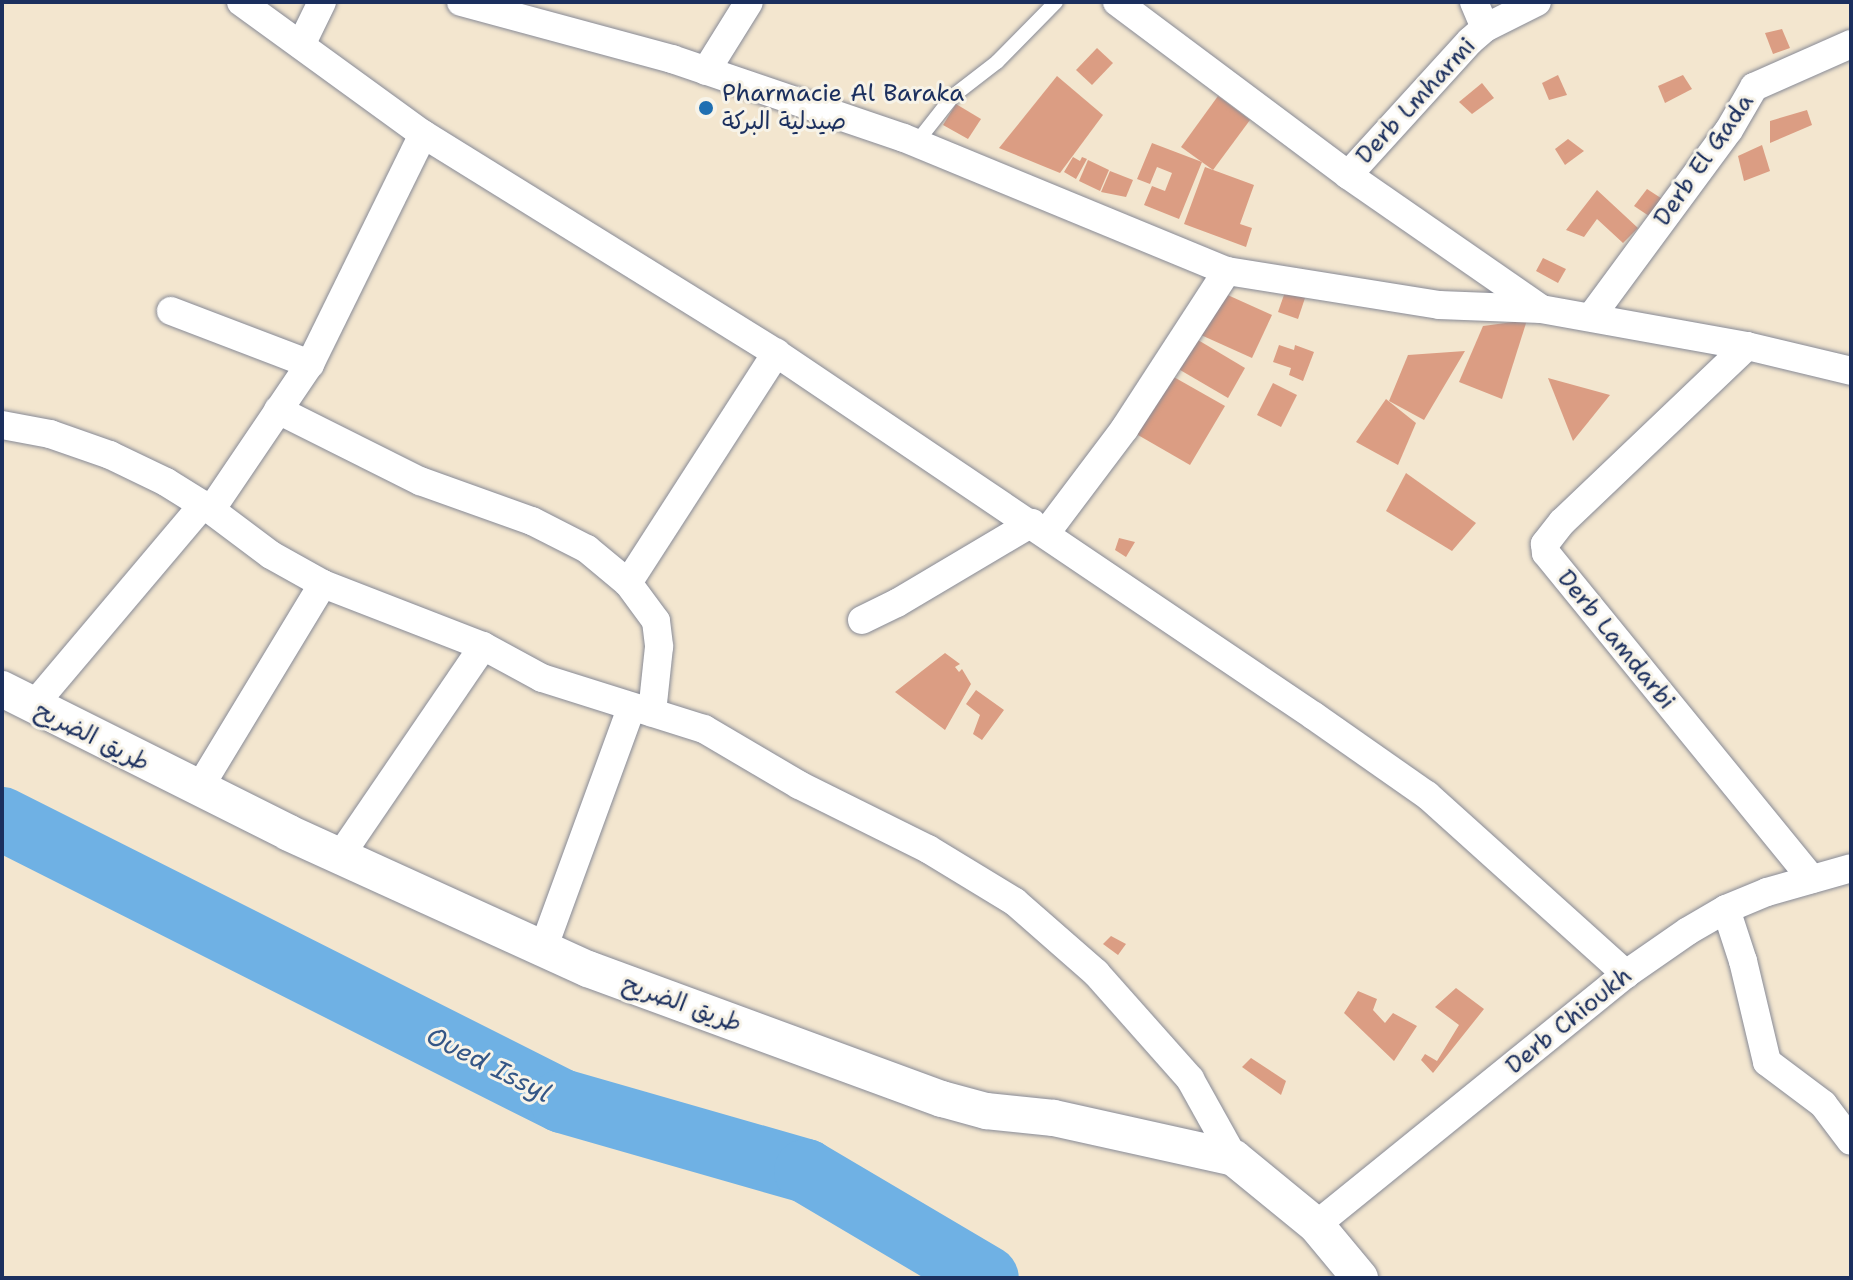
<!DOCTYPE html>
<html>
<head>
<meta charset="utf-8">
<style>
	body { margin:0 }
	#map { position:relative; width:1853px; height:1280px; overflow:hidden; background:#f3e6cf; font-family:"Shantell Sans","Playpen Sans Arabic",sans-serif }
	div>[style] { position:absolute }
	.river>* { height:64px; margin:-32px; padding:0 32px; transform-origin:32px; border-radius:32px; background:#6fb1e4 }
	.building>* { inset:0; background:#db9d83 }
	.roads { filter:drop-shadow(0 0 2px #878a96) drop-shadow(0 0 2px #878a96) }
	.service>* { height:14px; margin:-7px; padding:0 7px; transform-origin:7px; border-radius:7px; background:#fff }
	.minor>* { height:28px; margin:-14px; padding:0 14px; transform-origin:14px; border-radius:14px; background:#fff }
	.tertiary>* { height:36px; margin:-18px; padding:0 18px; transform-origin:18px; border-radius:18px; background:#fff }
	.dots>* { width:22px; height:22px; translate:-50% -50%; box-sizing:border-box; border:4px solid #f7f3e8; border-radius:50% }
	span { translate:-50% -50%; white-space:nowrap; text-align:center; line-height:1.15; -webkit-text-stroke:6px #f7f3e8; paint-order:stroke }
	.poi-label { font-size:24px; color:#1b2f5e }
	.left { translate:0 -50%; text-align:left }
	.street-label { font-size:24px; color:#1b2f5e }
	.water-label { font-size:26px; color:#345686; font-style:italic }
	.frame { position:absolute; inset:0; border:4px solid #1b2f5e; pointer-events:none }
</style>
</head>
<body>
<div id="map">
	<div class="river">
		<div style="left:2px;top:819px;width:627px;rotate:26.73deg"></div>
		<div style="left:562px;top:1101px;width:254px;rotate:16deg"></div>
		<div style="left:806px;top:1171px;width:210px;rotate:30.6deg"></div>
	</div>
	<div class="building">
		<div style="clip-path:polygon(1782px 29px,1790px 48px,1773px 54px,1765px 33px)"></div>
		<div style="clip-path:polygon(1097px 48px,1113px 63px,1092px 85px,1076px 70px)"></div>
		<div style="clip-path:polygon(1558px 75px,1567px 95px,1549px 100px,1542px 83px)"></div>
		<div style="clip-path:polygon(1683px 75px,1692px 89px,1665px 103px,1658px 86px)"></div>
		<div style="clip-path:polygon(1057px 76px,1103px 115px,1060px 173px,999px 148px)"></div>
		<div style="clip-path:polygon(1482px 83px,1494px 98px,1472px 114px,1459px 102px)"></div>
		<div style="clip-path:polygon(1218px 96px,1250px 120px,1213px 170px,1181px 147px)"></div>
		<div style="clip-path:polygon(956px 104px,981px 119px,968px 139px,943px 125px)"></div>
		<div style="clip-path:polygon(1807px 110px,1812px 125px,1770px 143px,1770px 121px)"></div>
		<div style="clip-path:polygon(1568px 139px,1584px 151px,1565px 165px,1555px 149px)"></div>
		<div style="clip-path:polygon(1152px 143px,1202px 162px,1179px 219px,1144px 205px,1152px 186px,1165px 191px,1172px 173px,1157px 167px,1150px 184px,1137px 179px)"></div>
		<div style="clip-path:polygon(1762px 145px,1770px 171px,1744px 181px,1738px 156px)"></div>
		<div style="clip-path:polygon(1073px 157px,1080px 161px,1082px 157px,1087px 159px,1076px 179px,1064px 172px)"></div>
		<div style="clip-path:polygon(1088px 160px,1109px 170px,1100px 191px,1079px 181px)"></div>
		<div style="clip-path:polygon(1205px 167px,1254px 185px,1240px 224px,1252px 228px,1246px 247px,1184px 224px)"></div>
		<div style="clip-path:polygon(1110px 171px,1133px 180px,1126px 197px,1101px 192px)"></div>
		<div style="clip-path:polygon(1647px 189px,1667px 202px,1655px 220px,1634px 206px)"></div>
		<div style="clip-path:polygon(1597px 190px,1638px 228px,1623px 243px,1597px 219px,1584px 237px,1566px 230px)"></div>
		<div style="clip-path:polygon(1543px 258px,1566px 269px,1558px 283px,1536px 271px)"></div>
		<div style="clip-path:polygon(1221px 292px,1272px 315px,1252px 358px,1201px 335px)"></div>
		<div style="clip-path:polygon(1285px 292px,1305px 298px,1298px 319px,1278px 312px)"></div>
		<div style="clip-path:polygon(1527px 320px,1502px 399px,1459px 382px,1483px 326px)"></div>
		<div style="clip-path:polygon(1193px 337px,1245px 368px,1228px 398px,1175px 367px)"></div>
		<div style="clip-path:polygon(1279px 345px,1294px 350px,1295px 345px,1314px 352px,1303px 381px,1289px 375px,1291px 368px,1273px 362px)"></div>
		<div style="clip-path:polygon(1465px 351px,1424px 420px,1389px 401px,1408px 355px)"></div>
		<div style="clip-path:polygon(1165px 372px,1225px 406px,1190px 465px,1131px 431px)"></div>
		<div style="clip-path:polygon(1548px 378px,1610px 395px,1573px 441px)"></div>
		<div style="clip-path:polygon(1273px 383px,1297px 395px,1281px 427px,1257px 415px)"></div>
		<div style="clip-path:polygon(1386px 399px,1416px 423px,1398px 465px,1356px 442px)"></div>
		<div style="clip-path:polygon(1406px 473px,1476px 523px,1452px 551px,1386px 511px)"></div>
		<div style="clip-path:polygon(1119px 538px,1135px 542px,1126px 557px,1115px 550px)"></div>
		<div style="clip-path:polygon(945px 653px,960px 664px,955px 667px,959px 672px,962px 669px,971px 684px,945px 730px,895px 692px)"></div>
		<div style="clip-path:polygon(976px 690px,1004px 710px,982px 740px,973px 734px,980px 715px,966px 704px)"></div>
		<div style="clip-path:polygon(1111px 936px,1126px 944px,1118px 955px,1103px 944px)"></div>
		<div style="clip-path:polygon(1456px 988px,1484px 1009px,1433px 1073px,1421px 1060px,1425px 1054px,1437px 1061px,1459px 1025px,1435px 1007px)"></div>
		<div style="clip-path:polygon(1358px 991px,1377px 999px,1373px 1010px,1385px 1023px,1393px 1013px,1417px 1026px,1394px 1061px,1344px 1013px)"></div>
		<div style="clip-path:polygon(1251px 1058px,1286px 1081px,1281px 1095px,1242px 1067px)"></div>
	</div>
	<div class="roads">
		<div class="service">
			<div style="left:916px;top:143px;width:60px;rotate:-51.8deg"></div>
			<div style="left:953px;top:96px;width:56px;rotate:-37.7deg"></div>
			<div style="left:997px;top:62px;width:84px;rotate:-45.5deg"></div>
		</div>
		<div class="minor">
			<div style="left:241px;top:2px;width:225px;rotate:36deg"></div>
			<div style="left:423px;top:134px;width:415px;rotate:31.8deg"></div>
			<div style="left:776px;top:353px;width:649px;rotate:34.01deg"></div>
			<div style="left:1314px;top:716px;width:138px;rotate:35deg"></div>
			<div style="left:1427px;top:795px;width:268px;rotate:42deg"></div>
			<div style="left:461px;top:2px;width:219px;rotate:15.1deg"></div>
			<div style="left:672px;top:59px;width:245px;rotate:18.8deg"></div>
			<div style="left:904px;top:138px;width:349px;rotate:22.4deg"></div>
			<div style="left:1227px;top:271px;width:215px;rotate:9.1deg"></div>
			<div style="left:1439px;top:305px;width:102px;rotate:2.2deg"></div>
			<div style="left:1541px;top:309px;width:209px;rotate:10.2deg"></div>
			<div style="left:1747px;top:346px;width:107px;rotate:13.5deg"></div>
			<div style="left:1117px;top:2px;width:289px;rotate:36.8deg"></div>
			<div style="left:1348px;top:175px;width:234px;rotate:34.7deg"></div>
			<div style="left:1474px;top:2px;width:28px;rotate:67deg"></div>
			<div style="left:301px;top:45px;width:48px;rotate:-64deg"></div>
			<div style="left:706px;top:71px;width:81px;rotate:-58.1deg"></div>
			<div style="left:1348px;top:175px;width:181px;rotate:-47.7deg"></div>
			<div style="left:1470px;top:41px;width:20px;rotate:-41deg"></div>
			<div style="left:1485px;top:28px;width:58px;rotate:-26.6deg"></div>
			<div style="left:171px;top:311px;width:149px;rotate:20.9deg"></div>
			<div style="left:1591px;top:317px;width:232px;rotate:-53.6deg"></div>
			<div style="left:1729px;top:130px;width:50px;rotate:-59.8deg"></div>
			<div style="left:1754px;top:87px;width:106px;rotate:-23.9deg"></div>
			<div style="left:1747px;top:346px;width:255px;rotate:136.4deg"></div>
			<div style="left:1562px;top:522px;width:28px;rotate:128deg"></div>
			<div style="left:1545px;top:544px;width:9px;rotate:84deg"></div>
			<div style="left:1546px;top:553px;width:421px;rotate:50.8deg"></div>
			<div style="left:278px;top:410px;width:159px;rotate:26.6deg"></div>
			<div style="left:420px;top:481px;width:119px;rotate:19.7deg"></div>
			<div style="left:532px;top:521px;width:62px;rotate:27deg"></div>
			<div style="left:587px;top:549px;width:53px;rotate:39.7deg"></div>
			<div style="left:628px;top:583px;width:47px;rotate:53.6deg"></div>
			<div style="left:656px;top:621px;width:26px;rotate:83deg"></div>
			<div style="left:659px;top:647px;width:66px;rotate:96.1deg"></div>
			<div style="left:2px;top:425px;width:49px;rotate:10.6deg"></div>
			<div style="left:50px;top:434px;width:64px;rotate:19.3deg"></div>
			<div style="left:110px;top:455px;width:62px;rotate:25.7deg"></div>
			<div style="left:166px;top:482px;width:53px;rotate:31.9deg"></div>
			<div style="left:211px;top:510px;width:75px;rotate:36.9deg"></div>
			<div style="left:271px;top:555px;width:60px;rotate:29.1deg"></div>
			<div style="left:323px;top:584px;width:172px;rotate:21.2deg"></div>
			<div style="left:483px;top:646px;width:67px;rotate:28.5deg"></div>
			<div style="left:542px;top:678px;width:170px;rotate:17.5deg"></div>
			<div style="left:704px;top:729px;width:110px;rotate:30.5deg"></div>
			<div style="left:799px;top:785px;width:144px;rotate:26.4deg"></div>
			<div style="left:928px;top:849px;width:102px;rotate:31.3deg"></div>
			<div style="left:1015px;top:902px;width:108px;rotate:41.2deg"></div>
			<div style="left:1096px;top:973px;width:142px;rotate:48.4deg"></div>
			<div style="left:1190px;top:1079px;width:90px;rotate:60.9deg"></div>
			<div style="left:211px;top:510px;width:176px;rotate:-55.9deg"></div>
			<div style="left:310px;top:364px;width:256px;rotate:-63.8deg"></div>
			<div style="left:1046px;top:533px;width:131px;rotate:-53deg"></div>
			<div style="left:1125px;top:428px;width:187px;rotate:-57deg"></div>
			<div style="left:628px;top:583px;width:274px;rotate:-57.2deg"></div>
			<div style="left:862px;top:620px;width:39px;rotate:-26deg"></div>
			<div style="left:897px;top:603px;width:157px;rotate:-30.7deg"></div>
			<div style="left:32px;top:707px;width:265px;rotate:-49.8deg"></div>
			<div style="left:198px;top:790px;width:241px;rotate:-58.8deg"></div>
			<div style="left:340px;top:856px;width:254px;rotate:-55.7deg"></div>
			<div style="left:1726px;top:909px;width:55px;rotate:71.9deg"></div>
			<div style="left:1743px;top:961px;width:104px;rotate:76.6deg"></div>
			<div style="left:1767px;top:1062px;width:70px;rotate:36.9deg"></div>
			<div style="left:1823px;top:1104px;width:46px;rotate:52.9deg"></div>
			<div style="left:543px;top:949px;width:256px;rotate:-69.9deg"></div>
			<div style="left:1316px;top:1225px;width:399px;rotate:-39deg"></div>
			<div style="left:1626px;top:974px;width:75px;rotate:-34.7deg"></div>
			<div style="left:1688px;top:931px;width:44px;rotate:-30.1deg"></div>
			<div style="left:1726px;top:909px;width:44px;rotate:-22.5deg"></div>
			<div style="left:1767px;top:892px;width:87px;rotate:-15.9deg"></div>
		</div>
		<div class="tertiary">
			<div style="left:2px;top:689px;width:321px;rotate:26.6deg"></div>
			<div style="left:289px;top:833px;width:328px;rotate:24.5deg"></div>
			<div style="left:588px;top:969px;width:377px;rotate:20.2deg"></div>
			<div style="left:942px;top:1099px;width:46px;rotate:15.3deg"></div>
			<div style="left:986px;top:1111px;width:68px;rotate:5.9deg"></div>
			<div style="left:1054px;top:1118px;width:184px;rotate:12.5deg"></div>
			<div style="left:1234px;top:1158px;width:106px;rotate:39.3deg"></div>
			<div style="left:1316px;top:1225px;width:69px;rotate:50.3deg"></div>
		</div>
	</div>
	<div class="dots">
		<div style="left:706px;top:108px;background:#1f6fb2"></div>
	</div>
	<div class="poi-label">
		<span class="left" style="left:722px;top:108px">Pharmacie Al Baraka<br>صيدلية البركة</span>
	</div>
	<div class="street-label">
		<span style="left:1416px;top:101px;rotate:-47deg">Derb Lmharmi</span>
		<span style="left:1704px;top:160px;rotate:-55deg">Derb El Gada</span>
		<span style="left:1616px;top:640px;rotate:51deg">Derb Lamdarbi</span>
		<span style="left:92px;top:737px;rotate:27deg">طريق الضريح</span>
		<span style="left:682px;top:1004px;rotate:20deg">طريق الضريح</span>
		<span style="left:1569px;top:1021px;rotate:-39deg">Derb Chioukh</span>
	</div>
	<div class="water-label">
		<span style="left:489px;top:1064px;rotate:27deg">Oued Issyl</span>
	</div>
	<div class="frame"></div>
</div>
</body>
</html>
